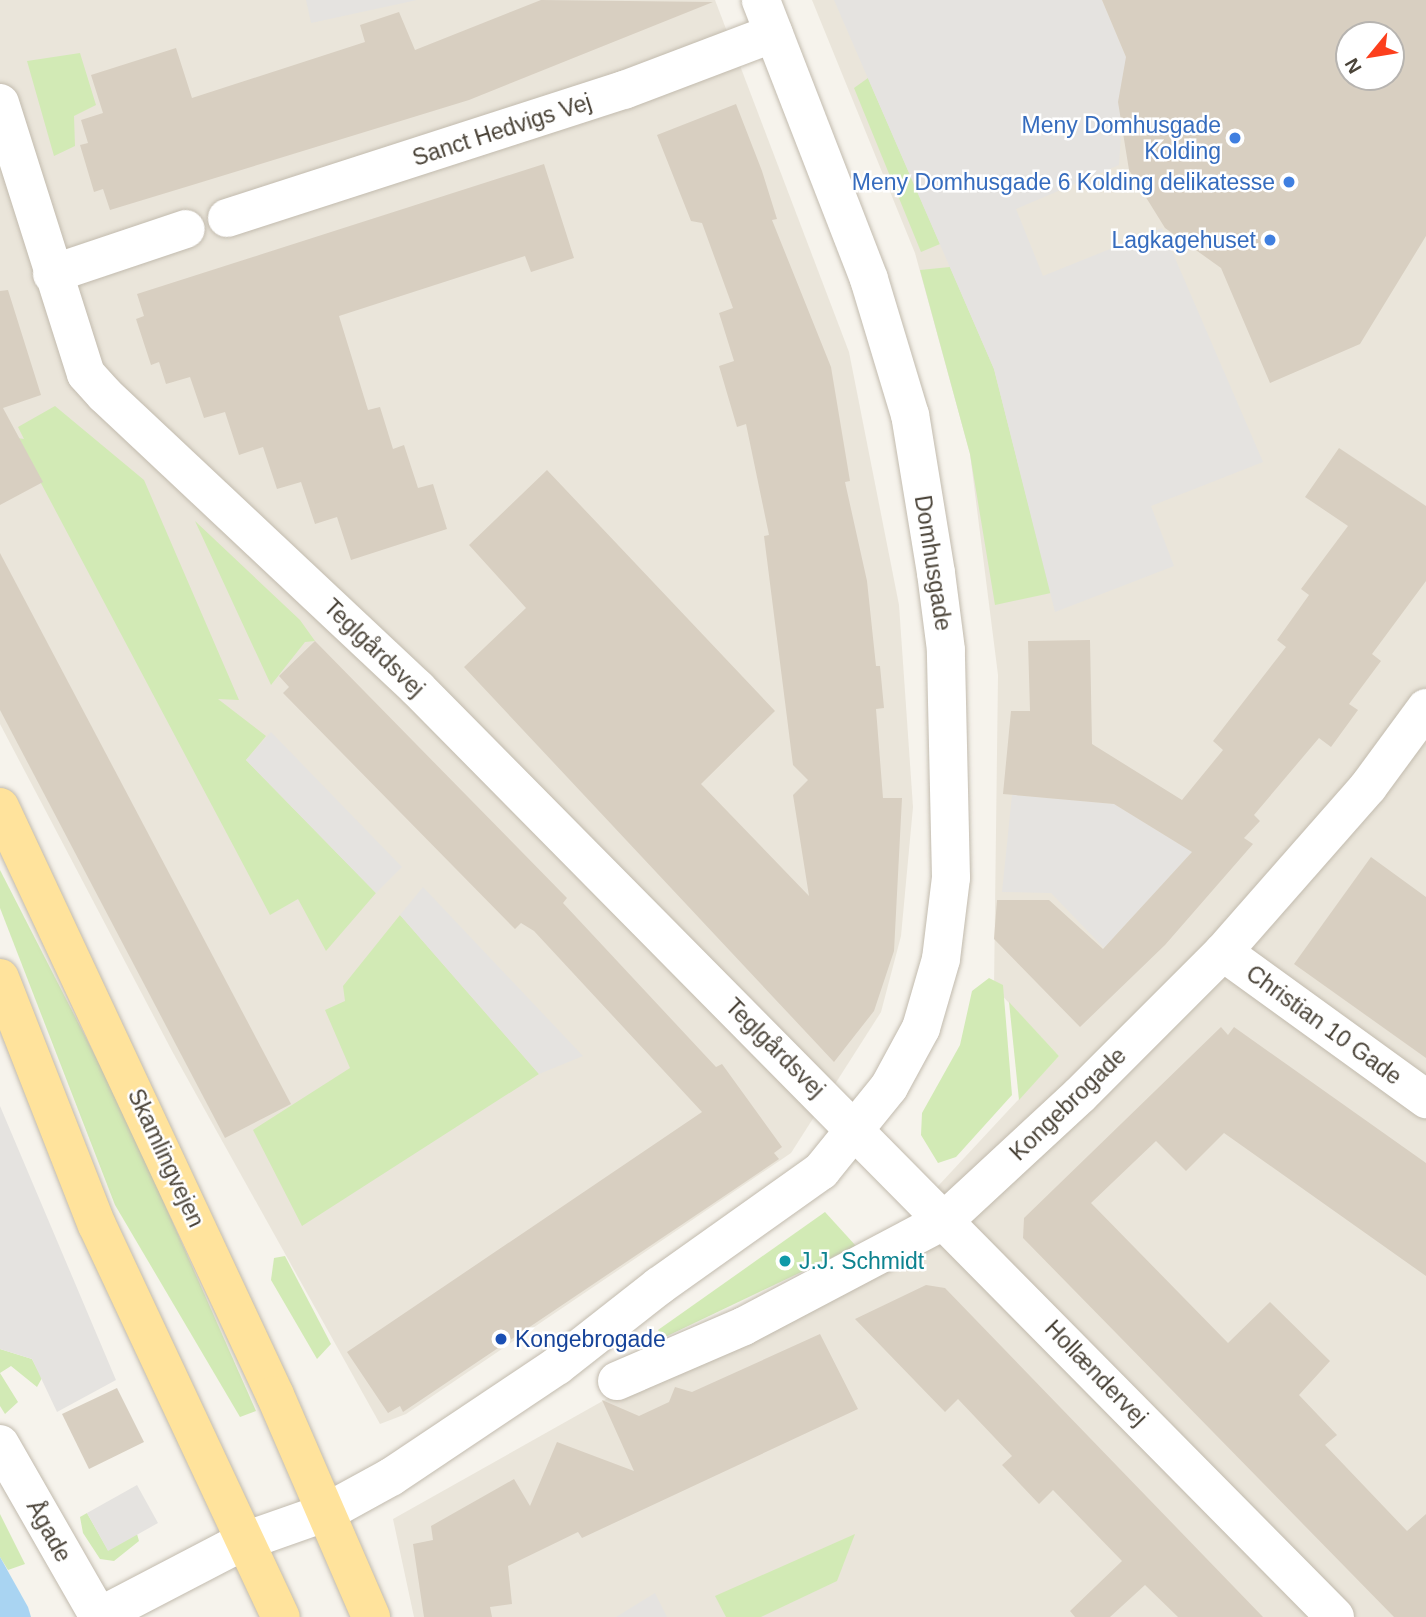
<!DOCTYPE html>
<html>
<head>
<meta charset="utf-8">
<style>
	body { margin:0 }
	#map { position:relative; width:1426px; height:1617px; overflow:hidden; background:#f6f3ec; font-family:Arial,sans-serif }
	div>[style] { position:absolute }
	.residential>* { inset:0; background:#eae5da }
	.green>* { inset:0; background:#d2eab5 }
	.parking>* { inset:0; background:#e5e3e0 }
	.water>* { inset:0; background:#a9d4f2 }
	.building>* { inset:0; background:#d8cfc1 }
	.roads { filter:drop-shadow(0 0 2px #c2bbae) drop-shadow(0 0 2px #c2bbae) }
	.minor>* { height:38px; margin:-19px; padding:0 19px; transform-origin:19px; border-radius:19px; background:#fff }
	.major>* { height:38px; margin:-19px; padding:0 19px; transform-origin:19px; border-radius:19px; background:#ffe39c }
	.dots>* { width:19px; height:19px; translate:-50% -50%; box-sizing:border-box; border:4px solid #fff; border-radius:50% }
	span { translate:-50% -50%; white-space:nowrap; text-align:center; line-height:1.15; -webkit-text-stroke:5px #fff; paint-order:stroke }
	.shop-label { font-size:23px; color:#366cbe }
	.right { translate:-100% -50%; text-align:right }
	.street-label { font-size:23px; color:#4b4439 }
	.culture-label { font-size:23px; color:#0d838f }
	.left { translate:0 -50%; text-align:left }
	.transit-label { font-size:23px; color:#164399 }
	.north { position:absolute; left:1335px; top:21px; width:70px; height:70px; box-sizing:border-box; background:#fff; border:2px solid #b7b4b0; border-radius:50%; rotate:240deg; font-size:19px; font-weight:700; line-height:28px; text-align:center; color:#4b4439 }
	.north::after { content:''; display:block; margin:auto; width:24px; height:32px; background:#fc3f1d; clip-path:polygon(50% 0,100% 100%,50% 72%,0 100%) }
</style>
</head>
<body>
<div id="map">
	<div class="residential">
		<div style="clip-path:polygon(0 0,715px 0,849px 352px,899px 605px,913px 807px,901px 936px,881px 1012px,791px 1153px,406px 1414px,380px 1424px,172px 1051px,0 724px)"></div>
		<div style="clip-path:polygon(evenodd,812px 0,1426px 0,1426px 1617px,414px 1617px,393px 1519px,887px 1241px,1059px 1056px,994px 987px,998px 675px,970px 454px,915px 253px,812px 0,1349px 35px,1391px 35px,1391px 77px,1349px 77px,1349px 35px)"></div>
	</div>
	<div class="green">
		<div style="clip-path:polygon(80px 53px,96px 105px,74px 116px,75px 146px,54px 156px,27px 61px)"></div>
		<div style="clip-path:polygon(868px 78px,940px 244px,921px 252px,854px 88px)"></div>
		<div style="clip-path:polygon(950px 267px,994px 369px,1051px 593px,995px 605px,970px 454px,920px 270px)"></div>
		<div style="clip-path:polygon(55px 406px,144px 480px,239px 700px,218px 699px,266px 736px,246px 760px,376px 893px,326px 951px,298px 899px,270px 915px,17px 438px,24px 439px,18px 427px)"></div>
		<div style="clip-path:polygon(195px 521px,300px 620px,315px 641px,305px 642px,271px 685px)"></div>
		<div style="clip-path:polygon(0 870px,124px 1112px,256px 1411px,240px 1417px,115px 1205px,0 908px)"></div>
		<div style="clip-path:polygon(400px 915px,539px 1074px,302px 1226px,253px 1130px,350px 1068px,325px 1010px,345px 1001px,343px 986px)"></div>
		<div style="clip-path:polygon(989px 978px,1003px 985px,1012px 1095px,956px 1157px,938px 1163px,921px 1135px,922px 1113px,960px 1045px,972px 991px)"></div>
		<div style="clip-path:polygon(1009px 1002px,1059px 1056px,1019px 1100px)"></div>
		<div style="clip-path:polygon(825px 1212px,856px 1246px,663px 1338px,658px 1330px)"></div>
		<div style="clip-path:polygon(285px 1256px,331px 1344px,317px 1359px,271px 1280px,274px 1258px)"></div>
		<div style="clip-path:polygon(0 1349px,32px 1359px,42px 1378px,37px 1387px,11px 1366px,0 1373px,18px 1402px,5px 1414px,0 1406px)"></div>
		<div style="clip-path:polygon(87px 1513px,108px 1550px,137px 1534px,139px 1541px,114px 1561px,100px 1559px,83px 1533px,80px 1517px)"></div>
		<div style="clip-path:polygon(0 1514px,25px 1564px,8px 1570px,0 1557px)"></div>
		<div style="clip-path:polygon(855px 1534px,837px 1581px,761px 1617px,726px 1617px,715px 1596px)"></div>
	</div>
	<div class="parking">
		<div style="clip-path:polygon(306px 0,417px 0,311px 23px)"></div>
		<div style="clip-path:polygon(834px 0,1102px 0,1126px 57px,1119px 165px,1016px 209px,1043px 276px,1162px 228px,1263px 462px,1151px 506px,1174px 566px,1055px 612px,994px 369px)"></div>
		<div style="clip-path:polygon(271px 732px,402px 867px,376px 893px,246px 760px)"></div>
		<div style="clip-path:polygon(1012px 795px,1114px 804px,1192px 852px,1104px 948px,1051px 893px,1002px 892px)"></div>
		<div style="clip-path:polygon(423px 887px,583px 1056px,539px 1074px,400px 915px)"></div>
		<div style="clip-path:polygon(0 1106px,116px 1380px,57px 1412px,32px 1359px,0 1349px)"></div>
		<div style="clip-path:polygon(137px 1485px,158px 1523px,108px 1551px,87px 1513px)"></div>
		<div style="clip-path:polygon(655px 1593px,667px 1617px,616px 1617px)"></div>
	</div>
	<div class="water">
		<div style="clip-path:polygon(0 1557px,28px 1607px,31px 1617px,0 1617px)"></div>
	</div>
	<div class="building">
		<div style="clip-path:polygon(541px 0,713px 2px,469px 100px,189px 186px,110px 210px,103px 189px,94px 192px,80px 145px,88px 143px,81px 120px,103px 113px,91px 75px,176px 48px,192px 98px,365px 42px,360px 25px,399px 12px,415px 50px)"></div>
		<div style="clip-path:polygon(evenodd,1102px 0,1426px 0,1426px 236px,1360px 344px,1270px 383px,1221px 268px,1165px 228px,1129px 170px,1118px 102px,1126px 57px,1102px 0,1349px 35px,1391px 35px,1391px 77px,1349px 77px,1349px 35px)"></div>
		<div style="clip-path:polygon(736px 104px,762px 171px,777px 219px,772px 220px,831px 367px,850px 481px,845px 482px,867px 581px,876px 666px,880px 666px,884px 708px,876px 709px,883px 798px,902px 798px,894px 951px,874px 1011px,834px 1062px,464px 667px,526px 608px,469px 545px,547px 470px,775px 711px,701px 784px,809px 896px,793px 795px,808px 780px,793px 765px,764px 536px,769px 535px,746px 424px,737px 427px,719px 366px,734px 361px,719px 313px,733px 308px,702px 223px,691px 221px,657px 135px)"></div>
		<div style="clip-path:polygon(544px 164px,574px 258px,531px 272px,525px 256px,339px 316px,368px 410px,380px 407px,393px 449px,404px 445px,418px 488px,433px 484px,447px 529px,351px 560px,337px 517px,315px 524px,301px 482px,277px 489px,263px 447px,239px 455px,225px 412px,204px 418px,190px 377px,166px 384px,159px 362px,151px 365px,136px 319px,144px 316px,137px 294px)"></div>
		<div style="clip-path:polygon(8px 290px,41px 395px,3px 408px,43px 482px,0 505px,0 291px)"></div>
		<div style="clip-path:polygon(1339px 448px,1426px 506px,1426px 581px,1372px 654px,1381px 661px,1349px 704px,1358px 710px,1331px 747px,1319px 738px,1254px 815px,1260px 821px,1244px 838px,1253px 844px,1165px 945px,1080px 1027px,994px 939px,997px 900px,1049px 900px,1103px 949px,1192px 852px,1114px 804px,1003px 794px,1011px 711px,1030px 711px,1028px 641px,1090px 640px,1092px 744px,1182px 800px,1223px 750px,1213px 741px,1286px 647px,1277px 640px,1309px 595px,1301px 589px,1348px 526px,1305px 497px)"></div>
		<div style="clip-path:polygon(0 553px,291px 1104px,225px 1138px,0 710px)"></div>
		<div style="clip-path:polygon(315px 641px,567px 898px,563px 903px,716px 1067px,722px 1064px,782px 1147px,774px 1153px,779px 1159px,711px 1205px,403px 1412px,400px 1406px,388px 1413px,347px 1352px,702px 1112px,534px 931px,521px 923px,515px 929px,283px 693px,289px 687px,279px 676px)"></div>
		<div style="clip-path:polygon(1371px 857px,1426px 897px,1426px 1058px,1294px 964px)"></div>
		<div style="clip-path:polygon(1221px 1027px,1228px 1035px,1234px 1027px,1426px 1163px,1426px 1276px,1224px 1133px,1186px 1171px,1156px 1141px,1091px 1203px,1228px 1343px,1270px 1302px,1330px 1361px,1299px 1395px,1337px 1435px,1325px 1445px,1407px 1531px,1426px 1514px,1426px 1617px,1394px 1617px,1023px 1238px,1024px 1218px)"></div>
		<div style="clip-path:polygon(926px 1285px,945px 1288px,1263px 1617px,1178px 1617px,1145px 1585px,1110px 1617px,1075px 1617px,1070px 1611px,1122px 1561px,1053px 1490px,1039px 1504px,1002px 1465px,1012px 1456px,958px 1399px,945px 1412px,855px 1319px)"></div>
		<div style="clip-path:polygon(820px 1334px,858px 1409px,582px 1538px,578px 1532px,508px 1566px,512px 1604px,490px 1607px,492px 1617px,424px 1617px,413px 1544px,433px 1540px,431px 1526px,514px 1479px,530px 1506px,557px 1442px,634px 1471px,602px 1400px,639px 1416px,669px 1402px,675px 1387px,692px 1392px)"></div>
		<div style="clip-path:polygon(117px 1388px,144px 1442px,89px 1469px,62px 1414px)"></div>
	</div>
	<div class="roads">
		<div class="minor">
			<div style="left:0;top:103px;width:284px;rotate:72.4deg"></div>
			<div style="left:86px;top:374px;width:28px;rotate:48deg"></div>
			<div style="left:105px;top:395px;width:428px;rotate:43.2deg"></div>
			<div style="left:417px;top:688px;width:1306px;rotate:45.34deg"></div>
			<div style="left:227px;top:218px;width:417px;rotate:-17.9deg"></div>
			<div style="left:624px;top:90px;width:160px;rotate:-20.8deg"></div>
			<div style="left:52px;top:274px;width:141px;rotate:-18.6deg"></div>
			<div style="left:1223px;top:952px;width:251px;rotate:35.9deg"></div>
			<div style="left:617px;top:1381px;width:138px;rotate:-23.4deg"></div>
			<div style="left:744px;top:1326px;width:227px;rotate:-27.8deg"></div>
			<div style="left:945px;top:1220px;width:184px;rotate:-42.8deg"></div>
			<div style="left:1080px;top:1095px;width:202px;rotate:-45deg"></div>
			<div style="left:1223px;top:952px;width:220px;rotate:-48.7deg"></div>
			<div style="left:1368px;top:787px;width:98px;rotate:-53.7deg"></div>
			<div style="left:0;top:1444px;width:199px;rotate:60.2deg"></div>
			<div style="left:98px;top:1617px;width:162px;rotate:-27.5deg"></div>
			<div style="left:242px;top:1542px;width:90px;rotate:-19.4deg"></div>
			<div style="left:327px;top:1512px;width:73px;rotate:-28.7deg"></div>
			<div style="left:391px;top:1477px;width:200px;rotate:-33.8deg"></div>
			<div style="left:557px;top:1366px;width:130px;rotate:-38.1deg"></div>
			<div style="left:659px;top:1286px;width:199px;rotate:-35.4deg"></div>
			<div style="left:821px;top:1171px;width:108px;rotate:-51deg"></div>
			<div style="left:889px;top:1087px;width:67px;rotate:-61.5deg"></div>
			<div style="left:921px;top:1028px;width:72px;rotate:-73.8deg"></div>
			<div style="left:941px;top:959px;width:82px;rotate:-83deg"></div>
			<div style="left:951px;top:878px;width:228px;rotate:-91.3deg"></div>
			<div style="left:946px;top:650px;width:78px;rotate:-97.4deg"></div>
			<div style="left:936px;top:573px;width:160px;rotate:-99.3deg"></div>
			<div style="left:910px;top:415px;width:142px;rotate:-106.8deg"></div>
			<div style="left:869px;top:279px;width:299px;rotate:-111.2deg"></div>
		</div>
		<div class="major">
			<div style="left:0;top:807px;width:649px;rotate:64.94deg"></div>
			<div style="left:275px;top:1395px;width:242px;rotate:66.6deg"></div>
			<div style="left:0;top:978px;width:265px;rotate:68.6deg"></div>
			<div style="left:97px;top:1225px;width:433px;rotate:64.9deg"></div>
		</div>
	</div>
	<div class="dots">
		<div style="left:1235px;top:138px;background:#3f7fe0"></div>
		<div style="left:1289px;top:182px;background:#3f7fe0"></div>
		<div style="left:1270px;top:240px;background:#3f7fe0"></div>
		<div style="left:785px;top:1261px;background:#0f9aa8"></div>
		<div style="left:501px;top:1339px;background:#1a4fb4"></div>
	</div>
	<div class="shop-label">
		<span class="right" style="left:1221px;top:138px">Meny Domhusgade<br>Kolding</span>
		<span class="right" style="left:1275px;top:182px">Meny Domhusgade 6 Kolding delikatesse</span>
		<span class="right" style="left:1256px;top:240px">Lagkagehuset</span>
	</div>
	<div class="street-label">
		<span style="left:502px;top:130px;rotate:-18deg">Sanct Hedvigs Vej</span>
		<span style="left:933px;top:563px;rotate:81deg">Domhusgade</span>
		<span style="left:374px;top:648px;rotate:44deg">Teglgårdsvej</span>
		<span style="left:1324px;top:1025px;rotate:36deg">Christian 10 Gade</span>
		<span style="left:775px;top:1048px;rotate:45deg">Teglgårdsvej</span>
		<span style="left:1068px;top:1104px;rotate:-44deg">Kongebrogade</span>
		<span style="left:166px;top:1158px;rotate:65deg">Skamlingvejen</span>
		<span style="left:1096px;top:1373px;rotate:46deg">Hollændervej</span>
		<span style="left:49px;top:1531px;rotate:61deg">Ågade</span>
	</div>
	<div class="culture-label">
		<span class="left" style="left:799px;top:1261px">J.J. Schmidt</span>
	</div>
	<div class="transit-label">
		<span class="left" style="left:515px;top:1339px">Kongebrogade</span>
	</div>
	<div class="north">N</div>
</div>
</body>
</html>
